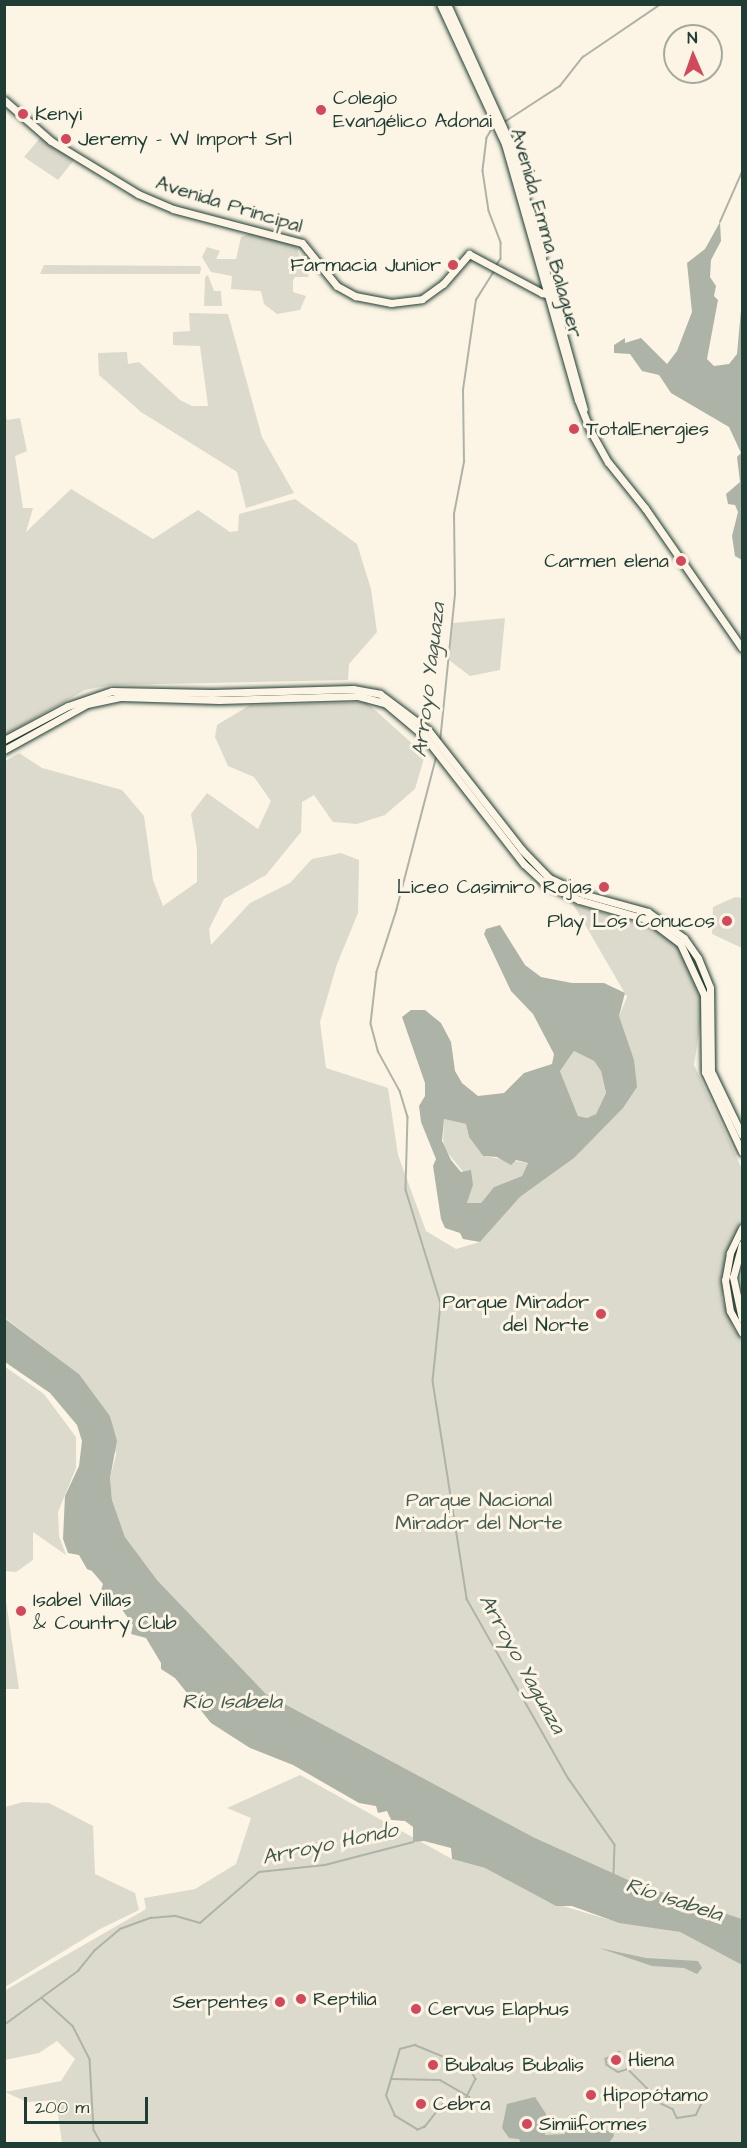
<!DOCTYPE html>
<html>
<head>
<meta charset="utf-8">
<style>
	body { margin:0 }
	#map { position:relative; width:747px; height:2148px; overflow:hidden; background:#fcf5e5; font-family:"Architects Daughter",sans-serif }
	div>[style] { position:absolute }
	.green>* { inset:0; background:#dcdacc }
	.water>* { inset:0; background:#aeb3a7 }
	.stream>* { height:1.5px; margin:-0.75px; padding:0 0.75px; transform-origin:0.75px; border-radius:0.75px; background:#aeb3a7 }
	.roads { filter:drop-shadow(0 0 2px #1f3d34) drop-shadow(0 0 2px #1f3d34) }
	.secondary>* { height:7px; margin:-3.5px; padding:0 3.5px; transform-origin:3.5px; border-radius:3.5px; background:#fcf5e5 }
	.dots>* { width:16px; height:16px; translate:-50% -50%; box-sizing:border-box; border:3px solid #fcf5e5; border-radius:50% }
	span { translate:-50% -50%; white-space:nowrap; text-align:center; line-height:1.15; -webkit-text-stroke:6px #fcf5e5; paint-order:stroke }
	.poi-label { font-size:20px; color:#1f3d34 }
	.left { translate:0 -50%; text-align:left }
	.right { translate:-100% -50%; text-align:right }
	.street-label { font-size:20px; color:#1f3d34 }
	.park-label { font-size:20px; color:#455c52 }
	.water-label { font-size:21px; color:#435a51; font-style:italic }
	.frame { position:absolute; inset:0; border:6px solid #1f3d34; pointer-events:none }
	.north { position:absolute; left:663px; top:24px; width:60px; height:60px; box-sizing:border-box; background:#fcf5e5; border:2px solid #a4ab9e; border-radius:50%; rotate:358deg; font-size:16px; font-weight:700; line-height:24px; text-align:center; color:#1f3d34 }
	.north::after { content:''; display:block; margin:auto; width:21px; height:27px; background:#d1495b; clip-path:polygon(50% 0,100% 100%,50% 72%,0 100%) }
	.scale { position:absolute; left:24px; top:2097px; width:124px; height:27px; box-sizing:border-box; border:3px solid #1f3d34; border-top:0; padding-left:8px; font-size:18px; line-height:21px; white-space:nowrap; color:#1f3d34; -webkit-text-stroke:4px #fcf5e5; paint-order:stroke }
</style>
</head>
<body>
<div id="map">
	<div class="green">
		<div style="clip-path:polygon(40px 138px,74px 160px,58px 180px,24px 157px)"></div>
		<div style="clip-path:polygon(255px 232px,296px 244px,299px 255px,311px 266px,308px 277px,295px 277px,293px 281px,293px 292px,306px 296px,300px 310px,277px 314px,264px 304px,261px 291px,231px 289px,232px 276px,211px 272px,202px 257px,207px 247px,220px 251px,216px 259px,236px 259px,241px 237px)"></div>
		<div style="clip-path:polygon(44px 265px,200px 266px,201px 268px,200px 274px,40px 274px)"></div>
		<div style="clip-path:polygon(208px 275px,214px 291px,221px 291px,222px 306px,204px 306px,205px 277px)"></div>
		<div style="clip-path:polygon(189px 313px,228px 314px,262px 437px,294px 493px,246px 508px,237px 472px,141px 412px,99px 375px,98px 353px,127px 352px,128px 364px,139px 362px,180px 400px,192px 406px,208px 406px,200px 346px,173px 345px,173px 332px,190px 331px)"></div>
		<div style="clip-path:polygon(4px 407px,7px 420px,20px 418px,27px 451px,15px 456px,23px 508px,33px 508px,26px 532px,71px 489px,153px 539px,198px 510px,230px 532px,238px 531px,239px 514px,295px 499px,357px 544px,371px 589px,377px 632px,349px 664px,348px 680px,111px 685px,85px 690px,5px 735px)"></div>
		<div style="clip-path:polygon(505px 618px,500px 670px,470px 676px,449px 660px,453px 623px)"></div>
		<div style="clip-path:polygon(366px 702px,425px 755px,415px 789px,385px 815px,357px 824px,333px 822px,314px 795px,302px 802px,301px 832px,266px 875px,224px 899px,209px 929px,211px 945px,250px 903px,290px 883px,312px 859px,341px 853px,359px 860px,358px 913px,337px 964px,320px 1022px,326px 1068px,388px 1088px,398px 1155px,426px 1231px,456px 1249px,480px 1242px,520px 1197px,574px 1158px,608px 1121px,619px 1016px,627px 997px,573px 904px,651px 926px,670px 937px,689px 961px,698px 985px,703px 1006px,694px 1065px,742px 1169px,742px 1223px,728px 1258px,722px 1298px,734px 1330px,742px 1337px,742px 1919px,635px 1883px,533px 1837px,266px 1694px,157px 1580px,125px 1537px,112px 1500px,110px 1478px,116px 1455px,110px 1416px,79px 1374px,5px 1318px,4px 762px,19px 753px,42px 768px,122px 790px,144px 816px,153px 880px,163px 906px,197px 882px,197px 849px,191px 814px,207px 793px,258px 829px,271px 801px,254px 777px,228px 766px,215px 737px,217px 725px,250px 705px)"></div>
		<div style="clip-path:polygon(735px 897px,742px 898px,742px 948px,712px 934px,713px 907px)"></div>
		<div style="clip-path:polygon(574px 1051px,594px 1061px,601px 1071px,606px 1093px,596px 1114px,587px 1118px,578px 1116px,560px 1071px)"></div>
		<div style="clip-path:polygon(444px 1119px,466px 1124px,469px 1137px,483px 1156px,528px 1163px,522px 1176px,494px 1187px,481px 1203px,467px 1203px,473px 1184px,443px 1147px)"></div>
		<div style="clip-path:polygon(4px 1366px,44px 1394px,76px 1437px,76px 1468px,58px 1512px,59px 1536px,66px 1555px,33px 1532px,33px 1560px,16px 1572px,5px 1571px)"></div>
		<div style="clip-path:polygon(5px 1594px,19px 1689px,5px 1689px)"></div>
		<div style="clip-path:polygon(300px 1775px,452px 1859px,485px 1868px,549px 1902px,617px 1922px,680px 1932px,742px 1965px,742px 2143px,62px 2143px,56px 2100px,27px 2102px,5px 2092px,61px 2081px,75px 2059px,57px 2041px,39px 2053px,5px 2060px,4px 1991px,146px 1909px,144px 1898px,195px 1889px,236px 1864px,251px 1818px,227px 1808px)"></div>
		<div style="clip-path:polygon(23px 1802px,49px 1803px,93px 1826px,95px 1874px,135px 1893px,139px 1910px,100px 1929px,5px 1987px,5px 1807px)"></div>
	</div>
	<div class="water">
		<div style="clip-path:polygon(720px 222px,721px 241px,711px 260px,710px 277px,716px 286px,714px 296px,718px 300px,707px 359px,714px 366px,729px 364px,737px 354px,742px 299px,742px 560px,735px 556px,732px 536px,738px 512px,735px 505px,728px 504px,726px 494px,740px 482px,737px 457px,741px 453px,729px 427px,671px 393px,659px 375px,642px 371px,630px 354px,614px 353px,614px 345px,625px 338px,625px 343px,641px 338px,667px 364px,677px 351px,692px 312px,687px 263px,705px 249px)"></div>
		<div style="clip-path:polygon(evenodd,500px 925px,525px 965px,541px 977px,572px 983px,604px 983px,625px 993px,619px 1016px,634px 1060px,637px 1087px,623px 1108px,574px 1158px,520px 1197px,480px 1242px,463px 1239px,460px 1233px,445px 1228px,441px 1219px,433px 1166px,436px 1159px,421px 1122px,419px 1106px,425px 1096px,425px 1083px,402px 1017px,411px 1010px,425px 1010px,441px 1023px,451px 1042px,455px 1071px,462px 1083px,478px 1096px,504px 1093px,524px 1073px,552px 1064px,554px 1054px,533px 1014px,511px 991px,484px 934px,486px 929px,500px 925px,574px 1051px,594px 1061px,601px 1071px,606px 1093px,596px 1114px,587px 1118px,578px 1116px,560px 1071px,574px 1051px,500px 925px,444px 1119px,466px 1124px,469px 1137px,483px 1156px,497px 1157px,511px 1165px,516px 1160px,528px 1163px,522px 1176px,494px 1187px,481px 1203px,467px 1203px,473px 1185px,471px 1170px,461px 1172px,451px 1160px,442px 1141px,444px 1119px)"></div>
		<div style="clip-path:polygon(4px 1318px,79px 1374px,110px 1416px,117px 1441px,110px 1478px,112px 1500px,125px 1537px,157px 1580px,266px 1694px,533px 1837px,635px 1883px,742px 1919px,742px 1965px,680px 1932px,619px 1923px,572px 1906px,556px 1906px,485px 1868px,452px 1859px,451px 1848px,424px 1841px,413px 1842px,413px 1827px,405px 1821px,391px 1820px,387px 1811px,378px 1813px,376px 1806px,359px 1803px,293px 1765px,250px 1748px,211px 1723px,175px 1678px,161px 1669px,161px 1663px,146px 1638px,131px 1634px,133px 1625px,123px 1611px,123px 1600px,106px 1591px,100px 1593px,103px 1584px,92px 1571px,87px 1569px,79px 1555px,68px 1553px,63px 1539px,65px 1496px,79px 1466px,82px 1441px,77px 1425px,50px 1393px,5px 1362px)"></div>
		<div style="clip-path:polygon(599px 1948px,646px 1958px,698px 1961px,702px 1968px,697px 1974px,684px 1968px,652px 1966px)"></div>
		<div style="clip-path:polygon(535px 2097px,546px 2114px,545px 2135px,565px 2134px,566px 2122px,613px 2132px,614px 2136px,608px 2144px,521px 2143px,519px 2139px,509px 2138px,502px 2128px,507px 2104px)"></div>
	</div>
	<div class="stream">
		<div style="left:503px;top:123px;width:68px;rotate:-33deg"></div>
		<div style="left:560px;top:86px;width:37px;rotate:-52deg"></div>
		<div style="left:583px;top:57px;width:94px;rotate:-34.2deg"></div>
		<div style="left:493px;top:128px;width:12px;rotate:121deg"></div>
		<div style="left:487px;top:138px;width:33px;rotate:97deg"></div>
		<div style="left:483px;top:171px;width:40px;rotate:81.5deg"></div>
		<div style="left:489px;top:211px;width:34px;rotate:69deg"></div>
		<div style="left:501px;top:243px;width:16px;rotate:90deg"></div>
		<div style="left:501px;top:259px;width:7px;rotate:124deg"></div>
		<div style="left:720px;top:222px;width:55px;rotate:-66.3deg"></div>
		<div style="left:440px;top:742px;width:149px;rotate:-84.2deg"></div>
		<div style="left:455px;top:594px;width:80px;rotate:-90.7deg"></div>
		<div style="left:454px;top:514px;width:53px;rotate:-79.1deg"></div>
		<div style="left:464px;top:462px;width:72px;rotate:-90.8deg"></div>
		<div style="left:463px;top:390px;width:91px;rotate:-81.8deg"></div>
		<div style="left:476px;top:300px;width:36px;rotate:-58deg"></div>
		<div style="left:437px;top:756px;width:159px;rotate:104.6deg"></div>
		<div style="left:397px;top:910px;width:65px;rotate:107.9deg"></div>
		<div style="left:377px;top:972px;width:52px;rotate:96.6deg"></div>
		<div style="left:371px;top:1024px;width:28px;rotate:75deg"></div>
		<div style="left:378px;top:1051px;width:46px;rotate:61.2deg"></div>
		<div style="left:400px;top:1091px;width:27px;rotate:73deg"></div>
		<div style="left:408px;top:1117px;width:73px;rotate:91.6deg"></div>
		<div style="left:406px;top:1190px;width:119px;rotate:72.9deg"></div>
		<div style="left:441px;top:1304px;width:77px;rotate:95.9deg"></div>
		<div style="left:433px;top:1381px;width:221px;rotate:81.1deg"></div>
		<div style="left:467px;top:1599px;width:207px;rotate:60.5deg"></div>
		<div style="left:569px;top:1779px;width:80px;rotate:55.1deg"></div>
		<div style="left:615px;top:1845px;width:29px;rotate:92deg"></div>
		<div style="left:42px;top:1998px;width:42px;rotate:42.1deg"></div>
		<div style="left:73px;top:2026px;width:37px;rotate:63deg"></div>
		<div style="left:90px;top:2059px;width:71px;rotate:86.8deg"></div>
		<div style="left:94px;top:2130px;width:16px;rotate:60deg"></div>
		<div style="left:4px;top:2025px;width:92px;rotate:-36.1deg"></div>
		<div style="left:78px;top:1971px;width:26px;rotate:-51deg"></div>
		<div style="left:94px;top:1951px;width:34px;rotate:-40deg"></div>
		<div style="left:120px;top:1929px;width:33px;rotate:-20deg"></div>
		<div style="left:151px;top:1918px;width:25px;rotate:-5deg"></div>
		<div style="left:176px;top:1916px;width:25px;rotate:16deg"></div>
		<div style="left:200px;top:1923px;width:78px;rotate:-40.8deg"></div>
		<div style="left:259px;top:1872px;width:66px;rotate:-6.1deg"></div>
		<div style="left:325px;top:1865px;width:91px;rotate:-14.6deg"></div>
		<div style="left:415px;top:2045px;width:58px;rotate:22.2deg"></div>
		<div style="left:469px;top:2067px;width:14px;rotate:60deg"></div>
		<div style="left:476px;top:2079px;width:31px;rotate:117deg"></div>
		<div style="left:462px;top:2107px;width:18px;rotate:-167deg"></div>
		<div style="left:444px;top:2103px;width:31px;rotate:128deg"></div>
		<div style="left:425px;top:2127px;width:8px;rotate:157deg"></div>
		<div style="left:418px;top:2130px;width:27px;rotate:-149deg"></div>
		<div style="left:395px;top:2116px;width:22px;rotate:-114deg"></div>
		<div style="left:386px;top:2096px;width:49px;rotate:-73.4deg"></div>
		<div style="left:400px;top:2049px;width:16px;rotate:-15deg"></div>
		<div style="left:620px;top:2052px;width:16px;rotate:153deg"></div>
		<div style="left:606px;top:2059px;width:6px;rotate:81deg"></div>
		<div style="left:607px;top:2065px;width:13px;rotate:32deg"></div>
		<div style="left:618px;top:2072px;width:10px;rotate:-17deg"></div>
		<div style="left:628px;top:2069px;width:27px;rotate:45deg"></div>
		<div style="left:647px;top:2088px;width:10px;rotate:79deg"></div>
		<div style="left:649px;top:2098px;width:26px;rotate:25deg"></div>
		<div style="left:673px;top:2109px;width:10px;rotate:66deg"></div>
		<div style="left:677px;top:2118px;width:19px;rotate:-9deg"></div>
		<div style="left:696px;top:2115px;width:17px;rotate:-65deg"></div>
		<div style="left:391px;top:2079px;width:49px;rotate:1.2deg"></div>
		<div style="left:440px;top:2080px;width:34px;rotate:30deg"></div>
	</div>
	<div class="roads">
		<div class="secondary">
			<div style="left:440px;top:4px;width:154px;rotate:65.1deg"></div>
			<div style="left:505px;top:144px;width:266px;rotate:74.1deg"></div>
			<div style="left:578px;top:400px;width:32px;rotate:68deg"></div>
			<div style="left:590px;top:430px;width:37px;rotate:61deg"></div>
			<div style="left:608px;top:462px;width:59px;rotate:51.2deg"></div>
			<div style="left:645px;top:508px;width:170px;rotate:55.3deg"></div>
			<div style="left:447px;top:4px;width:153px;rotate:65.6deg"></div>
			<div style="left:510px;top:143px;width:276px;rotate:74.5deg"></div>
			<div style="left:4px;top:100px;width:62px;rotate:41.1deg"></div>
			<div style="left:51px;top:141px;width:102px;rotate:31.3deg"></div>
			<div style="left:138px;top:194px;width:38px;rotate:23deg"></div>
			<div style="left:173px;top:209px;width:133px;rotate:14.8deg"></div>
			<div style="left:302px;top:243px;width:55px;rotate:50.9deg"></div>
			<div style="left:337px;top:286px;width:21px;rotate:29deg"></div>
			<div style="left:355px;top:296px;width:37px;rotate:11deg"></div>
			<div style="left:391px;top:303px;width:31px;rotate:-7deg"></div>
			<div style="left:422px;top:299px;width:26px;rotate:-36deg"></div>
			<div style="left:443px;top:284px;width:40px;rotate:-49deg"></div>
			<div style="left:469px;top:254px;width:83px;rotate:28.1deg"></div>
			<div style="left:542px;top:293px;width:13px;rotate:13deg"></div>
			<div style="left:4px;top:740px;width:72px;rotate:-28deg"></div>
			<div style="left:68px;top:706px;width:46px;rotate:-18.8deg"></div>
			<div style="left:112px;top:691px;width:100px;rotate:1.1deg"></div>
			<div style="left:212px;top:693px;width:141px;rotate:-1.6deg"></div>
			<div style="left:353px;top:689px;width:27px;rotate:10deg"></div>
			<div style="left:380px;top:694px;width:60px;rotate:36.9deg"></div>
			<div style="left:428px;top:730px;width:152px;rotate:51.9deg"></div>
			<div style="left:522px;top:850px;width:39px;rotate:46deg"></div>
			<div style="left:549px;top:878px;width:38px;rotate:25deg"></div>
			<div style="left:583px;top:894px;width:67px;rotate:15.5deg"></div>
			<div style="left:648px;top:912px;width:44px;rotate:35.8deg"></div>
			<div style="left:684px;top:938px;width:24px;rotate:55deg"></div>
			<div style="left:698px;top:958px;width:32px;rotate:68deg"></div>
			<div style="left:710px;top:988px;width:83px;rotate:89.3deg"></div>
			<div style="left:711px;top:1071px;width:71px;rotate:64.2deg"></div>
			<div style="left:4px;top:750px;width:95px;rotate:-29deg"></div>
			<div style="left:87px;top:704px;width:35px;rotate:-12deg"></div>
			<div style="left:121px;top:697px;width:98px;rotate:1.8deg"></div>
			<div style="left:219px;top:700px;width:139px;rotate:-1.6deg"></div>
			<div style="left:358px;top:696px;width:28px;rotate:15deg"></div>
			<div style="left:385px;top:703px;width:52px;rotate:40.4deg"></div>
			<div style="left:425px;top:737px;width:161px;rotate:52.1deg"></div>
			<div style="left:524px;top:864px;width:26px;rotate:43deg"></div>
			<div style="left:543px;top:882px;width:40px;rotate:26.6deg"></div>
			<div style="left:579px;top:900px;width:73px;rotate:15.9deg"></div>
			<div style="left:649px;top:920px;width:39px;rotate:37deg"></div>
			<div style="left:680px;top:943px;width:57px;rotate:65.2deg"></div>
			<div style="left:704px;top:995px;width:77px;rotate:89.3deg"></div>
			<div style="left:705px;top:1072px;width:88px;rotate:65.2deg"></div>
			<div style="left:742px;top:1228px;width:28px;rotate:116deg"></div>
			<div style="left:730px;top:1253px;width:27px;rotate:100deg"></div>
			<div style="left:725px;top:1280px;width:31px;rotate:81deg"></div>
			<div style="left:730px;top:1311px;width:25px;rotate:61deg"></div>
			<div style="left:742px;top:1244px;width:34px;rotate:105deg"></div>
			<div style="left:733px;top:1277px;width:43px;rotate:77.9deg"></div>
		</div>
	</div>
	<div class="dots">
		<div style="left:321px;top:110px;background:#d1495b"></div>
		<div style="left:23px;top:114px;background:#d1495b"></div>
		<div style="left:66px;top:139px;background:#d1495b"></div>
		<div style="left:453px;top:265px;background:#d1495b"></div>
		<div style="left:574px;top:429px;background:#d1495b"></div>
		<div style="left:681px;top:561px;background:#d1495b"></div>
		<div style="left:604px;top:887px;background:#d1495b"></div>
		<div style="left:727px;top:921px;background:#d1495b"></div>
		<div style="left:601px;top:1314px;background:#d1495b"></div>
		<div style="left:21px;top:1611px;background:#d1495b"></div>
		<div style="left:301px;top:1999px;background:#d1495b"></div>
		<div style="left:280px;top:2002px;background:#d1495b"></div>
		<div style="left:416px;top:2009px;background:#d1495b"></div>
		<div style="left:616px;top:2060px;background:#d1495b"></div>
		<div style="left:433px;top:2065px;background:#d1495b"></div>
		<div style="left:591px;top:2095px;background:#d1495b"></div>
		<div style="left:421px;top:2104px;background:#d1495b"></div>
		<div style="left:527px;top:2124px;background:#d1495b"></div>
	</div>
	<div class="poi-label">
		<span class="left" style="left:333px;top:110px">Colegio<br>Evangélico Adonai</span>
		<span class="left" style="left:35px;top:114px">Kenyi</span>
		<span class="left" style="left:78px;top:139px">Jeremy - W Import Srl</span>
		<span class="right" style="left:441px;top:265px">Farmacia Junior</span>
		<span class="left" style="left:586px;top:429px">TotalEnergies</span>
		<span class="right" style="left:669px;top:561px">Carmen elena</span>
		<span class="right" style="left:592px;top:887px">Liceo Casimiro Rojas</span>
		<span class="right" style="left:715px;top:921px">Play Los Conucos</span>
		<span class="right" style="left:589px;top:1314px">Parque Mirador<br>del Norte</span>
		<span class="left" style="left:33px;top:1612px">Isabel Villas<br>&amp; Country Club</span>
		<span class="left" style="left:313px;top:1999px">Reptilia</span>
		<span class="right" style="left:268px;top:2002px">Serpentes</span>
		<span class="left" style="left:428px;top:2009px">Cervus Elaphus</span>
		<span class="left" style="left:628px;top:2060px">Hiena</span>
		<span class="left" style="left:445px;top:2065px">Bubalus Bubalis</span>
		<span class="left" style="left:603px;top:2095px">Hipopótamo</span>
		<span class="left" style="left:433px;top:2104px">Cebra</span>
		<span class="left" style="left:539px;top:2124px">Simiiformes</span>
	</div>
	<div class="street-label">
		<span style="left:229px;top:205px;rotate:17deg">Avenida Principal</span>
		<span style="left:546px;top:233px;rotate:74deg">Avenida Emma Balaguer</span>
	</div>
	<div class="park-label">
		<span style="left:479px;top:1512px">Parque Nacional<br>Mirador del Norte</span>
	</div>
	<div class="water-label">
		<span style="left:429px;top:680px;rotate:-83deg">Arroyo Yaguaza</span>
		<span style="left:522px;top:1664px;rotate:61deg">Arroyo Yaguaza</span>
		<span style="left:232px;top:1702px">Río Isabela</span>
		<span style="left:330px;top:1844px;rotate:-12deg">Arroyo Hondo</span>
		<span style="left:674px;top:1900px;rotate:18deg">Río Isabela</span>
	</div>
	<div class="frame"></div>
	<div class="north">N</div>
	<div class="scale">200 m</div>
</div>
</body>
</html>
